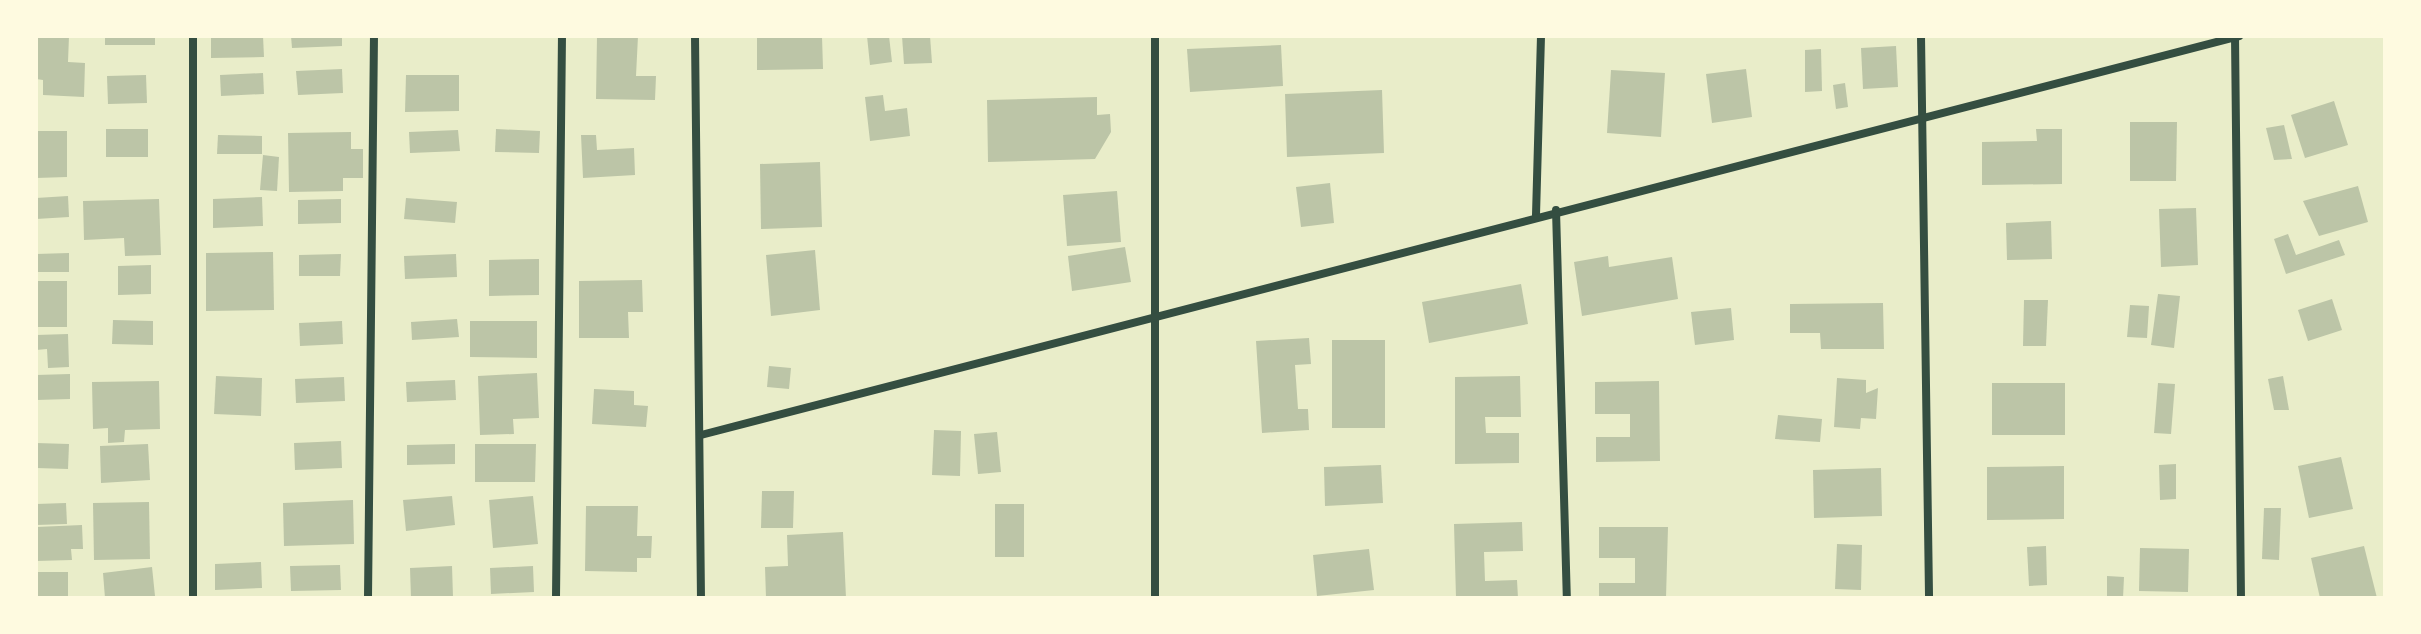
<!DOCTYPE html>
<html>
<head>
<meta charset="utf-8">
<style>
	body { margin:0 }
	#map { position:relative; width:2421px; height:634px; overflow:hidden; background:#e9edc9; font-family:"Space Grotesk",sans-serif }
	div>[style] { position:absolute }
	.building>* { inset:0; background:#bcc5a7 }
	.minor>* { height:8px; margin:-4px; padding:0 4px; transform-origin:4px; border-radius:4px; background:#344e41 }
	span { translate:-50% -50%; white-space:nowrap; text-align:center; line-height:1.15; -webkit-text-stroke:7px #fefae0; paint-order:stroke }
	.frame { position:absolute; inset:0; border:38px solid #fefae0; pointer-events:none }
</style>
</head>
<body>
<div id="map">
	<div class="building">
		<div style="clip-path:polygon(36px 36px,69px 36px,68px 62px,85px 63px,84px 97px,43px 95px,43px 80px,36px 79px)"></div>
		<div style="clip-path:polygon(105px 36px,155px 36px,155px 45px,105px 45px)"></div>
		<div style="clip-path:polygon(211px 36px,263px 36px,264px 57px,211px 58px)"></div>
		<div style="clip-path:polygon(291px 36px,342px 36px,342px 46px,292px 48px)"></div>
		<div style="clip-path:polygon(597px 36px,638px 36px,636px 76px,656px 76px,655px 100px,596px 99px)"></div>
		<div style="clip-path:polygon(757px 36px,822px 36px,823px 69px,757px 70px)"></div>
		<div style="clip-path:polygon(867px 36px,889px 36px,892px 62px,870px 65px)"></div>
		<div style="clip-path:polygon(902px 36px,930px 36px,932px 63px,904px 64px)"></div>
		<div style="clip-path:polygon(1281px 45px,1283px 86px,1190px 92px,1187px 49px)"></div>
		<div style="clip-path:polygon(1896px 46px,1898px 87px,1863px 89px,1861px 48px)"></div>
		<div style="clip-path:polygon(1821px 49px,1822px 91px,1805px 92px,1805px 50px)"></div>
		<div style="clip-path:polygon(342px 69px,343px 93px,298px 95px,296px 71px)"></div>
		<div style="clip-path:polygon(1746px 69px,1752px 117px,1712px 123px,1706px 74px)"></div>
		<div style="clip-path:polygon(1611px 70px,1665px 73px,1661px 137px,1607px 133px)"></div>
		<div style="clip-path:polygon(263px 73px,264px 94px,221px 96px,220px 75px)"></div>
		<div style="clip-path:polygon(146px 75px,147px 103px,108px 104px,107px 76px)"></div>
		<div style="clip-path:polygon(406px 75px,459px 75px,459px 111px,405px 112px)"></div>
		<div style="clip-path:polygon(1845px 83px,1848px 107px,1836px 109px,1833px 85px)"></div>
		<div style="clip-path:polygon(1382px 90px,1384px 153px,1287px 157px,1285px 94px)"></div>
		<div style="clip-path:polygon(883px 95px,885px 111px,907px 108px,910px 136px,870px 141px,865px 97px)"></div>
		<div style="clip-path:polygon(1097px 97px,1097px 115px,1110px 114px,1111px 132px,1095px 159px,988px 162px,987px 100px)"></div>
		<div style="clip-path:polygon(2334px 101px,2348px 145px,2305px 158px,2291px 115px)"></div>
		<div style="clip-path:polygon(2130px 122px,2177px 122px,2176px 181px,2130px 181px)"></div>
		<div style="clip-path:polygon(2284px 125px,2292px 159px,2274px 160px,2266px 128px)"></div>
		<div style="clip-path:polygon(106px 129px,148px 129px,148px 157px,106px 157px)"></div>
		<div style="clip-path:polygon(496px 129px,540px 131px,539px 153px,495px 152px)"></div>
		<div style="clip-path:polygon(2036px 129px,2062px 129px,2062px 184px,1982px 185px,1982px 142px,2037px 141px)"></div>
		<div style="clip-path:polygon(458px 130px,460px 151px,410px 153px,409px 132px)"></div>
		<div style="clip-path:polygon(36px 131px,67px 131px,67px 177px,36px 178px)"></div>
		<div style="clip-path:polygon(351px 132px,351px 149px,363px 149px,363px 178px,343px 178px,343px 191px,289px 192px,288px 133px)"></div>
		<div style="clip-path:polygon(218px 135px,262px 136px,262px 154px,217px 154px)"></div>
		<div style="clip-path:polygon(581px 135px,596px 135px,597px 150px,634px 148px,635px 175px,583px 178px)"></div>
		<div style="clip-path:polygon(263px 155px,279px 157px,277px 191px,260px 190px)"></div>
		<div style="clip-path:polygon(820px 162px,822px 227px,761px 229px,760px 164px)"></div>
		<div style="clip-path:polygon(1330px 183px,1334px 223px,1301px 227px,1296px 187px)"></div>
		<div style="clip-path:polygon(2358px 186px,2368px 222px,2319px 236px,2303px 201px)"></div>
		<div style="clip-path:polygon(1117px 191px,1121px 242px,1067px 246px,1063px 195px)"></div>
		<div style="clip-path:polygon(68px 196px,69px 217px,36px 219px,36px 198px)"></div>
		<div style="clip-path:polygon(262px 197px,263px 226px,213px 228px,213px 199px)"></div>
		<div style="clip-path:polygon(406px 198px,457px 202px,455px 223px,404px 219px)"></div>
		<div style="clip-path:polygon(159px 199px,161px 255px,125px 256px,124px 238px,84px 240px,83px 201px)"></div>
		<div style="clip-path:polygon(341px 199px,341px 223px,298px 224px,298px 200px)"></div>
		<div style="clip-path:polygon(2196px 208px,2198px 265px,2161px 267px,2159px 209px)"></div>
		<div style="clip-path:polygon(2051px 221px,2052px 259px,2007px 260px,2006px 223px)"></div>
		<div style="clip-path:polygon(2288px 234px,2296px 255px,2339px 240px,2345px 255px,2286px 274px,2274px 239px)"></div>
		<div style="clip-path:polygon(1125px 247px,1131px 282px,1072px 291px,1068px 256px)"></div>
		<div style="clip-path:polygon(815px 250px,820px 310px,771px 316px,766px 255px)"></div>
		<div style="clip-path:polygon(273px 252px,274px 310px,206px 311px,206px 253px)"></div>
		<div style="clip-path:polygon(69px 253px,69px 272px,36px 272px,36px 254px)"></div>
		<div style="clip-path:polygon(341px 254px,340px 276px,299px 276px,299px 255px)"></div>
		<div style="clip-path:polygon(456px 254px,457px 277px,405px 279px,404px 256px)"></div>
		<div style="clip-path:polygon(1608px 256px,1609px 267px,1672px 257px,1678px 299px,1582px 316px,1574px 262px)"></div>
		<div style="clip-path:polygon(539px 259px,539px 295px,489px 296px,489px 260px)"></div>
		<div style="clip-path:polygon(151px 265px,151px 294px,118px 295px,118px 266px)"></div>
		<div style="clip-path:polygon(642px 280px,643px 312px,628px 312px,629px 338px,579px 338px,579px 281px)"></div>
		<div style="clip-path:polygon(36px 281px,67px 281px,67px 327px,36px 327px)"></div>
		<div style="clip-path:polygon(1521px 284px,1528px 324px,1429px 343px,1422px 302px)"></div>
		<div style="clip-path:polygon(2158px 294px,2180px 296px,2174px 348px,2151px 345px)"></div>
		<div style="clip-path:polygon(2332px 299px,2342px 330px,2308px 341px,2298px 310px)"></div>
		<div style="clip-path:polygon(2024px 300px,2048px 300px,2046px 346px,2023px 346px)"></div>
		<div style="clip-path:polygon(1883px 303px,1884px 349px,1821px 349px,1820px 333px,1790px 333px,1790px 304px)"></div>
		<div style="clip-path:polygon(2130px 305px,2149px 306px,2147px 338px,2127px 337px)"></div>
		<div style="clip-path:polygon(1731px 308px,1734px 340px,1695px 345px,1691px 312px)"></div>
		<div style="clip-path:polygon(457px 319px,459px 337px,412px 340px,411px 322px)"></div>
		<div style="clip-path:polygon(113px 320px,153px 321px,153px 345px,112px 344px)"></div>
		<div style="clip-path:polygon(342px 321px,343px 344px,300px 346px,299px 323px)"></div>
		<div style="clip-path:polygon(470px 321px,537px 321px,537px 358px,470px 357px)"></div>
		<div style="clip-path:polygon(68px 334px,69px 367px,48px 368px,47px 349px,36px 350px,36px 335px)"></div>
		<div style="clip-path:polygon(1309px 338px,1311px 364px,1295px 365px,1298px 409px,1308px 409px,1309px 430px,1262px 433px,1256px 341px)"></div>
		<div style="clip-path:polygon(1332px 340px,1385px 340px,1385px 428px,1332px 428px)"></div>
		<div style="clip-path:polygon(769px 366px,791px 368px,789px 389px,767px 387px)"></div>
		<div style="clip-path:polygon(537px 373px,539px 418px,513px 419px,514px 434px,480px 435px,478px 376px)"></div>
		<div style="clip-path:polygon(70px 374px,70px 399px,36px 400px,36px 375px)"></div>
		<div style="clip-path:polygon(216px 376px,262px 378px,261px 416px,214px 414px)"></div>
		<div style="clip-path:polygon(1520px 376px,1521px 417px,1485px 417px,1486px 433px,1519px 433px,1519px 463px,1455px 464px,1455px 377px)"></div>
		<div style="clip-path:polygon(2283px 376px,2289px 410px,2274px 410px,2268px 379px)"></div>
		<div style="clip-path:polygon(344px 377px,345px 401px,296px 403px,295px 379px)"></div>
		<div style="clip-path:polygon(1837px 378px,1866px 380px,1866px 393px,1878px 388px,1876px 419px,1861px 418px,1860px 429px,1834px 427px)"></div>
		<div style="clip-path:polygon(455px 380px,456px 400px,407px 402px,406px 382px)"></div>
		<div style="clip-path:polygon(159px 381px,160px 429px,125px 430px,124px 442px,108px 443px,108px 428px,93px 429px,92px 382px)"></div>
		<div style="clip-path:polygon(1659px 381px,1660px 461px,1596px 462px,1596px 437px,1630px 437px,1630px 414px,1595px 414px,1595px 382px)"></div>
		<div style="clip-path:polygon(1992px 383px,2065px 383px,2065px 435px,1992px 435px)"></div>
		<div style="clip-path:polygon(2158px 383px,2175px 384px,2171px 434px,2154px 433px)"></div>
		<div style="clip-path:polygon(594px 389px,634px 391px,634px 405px,648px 406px,646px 427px,592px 424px)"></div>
		<div style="clip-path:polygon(1778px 415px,1822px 419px,1820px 442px,1775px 439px)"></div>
		<div style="clip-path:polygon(934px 430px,961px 431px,960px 476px,932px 475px)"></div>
		<div style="clip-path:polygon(997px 432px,1001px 472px,978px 474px,974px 434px)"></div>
		<div style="clip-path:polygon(341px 441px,342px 468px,295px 470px,294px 443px)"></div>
		<div style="clip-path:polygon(36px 443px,69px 444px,68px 469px,36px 468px)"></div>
		<div style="clip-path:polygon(148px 444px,150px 480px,101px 483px,100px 446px)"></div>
		<div style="clip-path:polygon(455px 444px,455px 464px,407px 465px,407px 445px)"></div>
		<div style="clip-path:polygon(475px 444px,536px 444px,535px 482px,475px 482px)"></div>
		<div style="clip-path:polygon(2341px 457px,2353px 509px,2309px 518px,2298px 466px)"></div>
		<div style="clip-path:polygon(2176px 464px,2176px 499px,2160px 500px,2159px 465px)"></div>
		<div style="clip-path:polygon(1381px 465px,1383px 503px,1325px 506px,1324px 467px)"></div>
		<div style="clip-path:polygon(2064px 466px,2064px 519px,1987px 520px,1987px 467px)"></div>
		<div style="clip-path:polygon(1881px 468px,1882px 516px,1814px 518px,1813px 470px)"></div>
		<div style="clip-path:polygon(762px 491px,794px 491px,793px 528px,761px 528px)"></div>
		<div style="clip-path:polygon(452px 496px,455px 525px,406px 531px,403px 500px)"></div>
		<div style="clip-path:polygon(533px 496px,538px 544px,493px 548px,489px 500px)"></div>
		<div style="clip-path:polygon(353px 500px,354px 544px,284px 546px,283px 503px)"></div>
		<div style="clip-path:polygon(149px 502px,150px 559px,94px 560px,93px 503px)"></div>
		<div style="clip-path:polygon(66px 503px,67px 524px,36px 525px,36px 504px)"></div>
		<div style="clip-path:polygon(995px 504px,1024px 504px,1024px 557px,995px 557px)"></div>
		<div style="clip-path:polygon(586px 506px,638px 506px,637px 536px,652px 536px,651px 558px,637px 558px,637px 572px,585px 571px)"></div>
		<div style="clip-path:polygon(2264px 508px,2281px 508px,2279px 560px,2262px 559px)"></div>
		<div style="clip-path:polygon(1522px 522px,1523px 551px,1484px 552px,1485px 581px,1517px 580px,1518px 598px,1456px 598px,1454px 524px)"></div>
		<div style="clip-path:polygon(82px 525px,83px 549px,71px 549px,72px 560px,36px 561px,36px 527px)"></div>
		<div style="clip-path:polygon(1599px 527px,1668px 527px,1666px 598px,1599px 598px,1599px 583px,1635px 583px,1635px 558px,1599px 558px)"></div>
		<div style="clip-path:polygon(843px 532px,846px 598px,766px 598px,765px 567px,788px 566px,787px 535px)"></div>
		<div style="clip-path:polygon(1837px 544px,1862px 545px,1861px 590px,1835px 589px)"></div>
		<div style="clip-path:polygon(2046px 546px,2047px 585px,2029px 586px,2027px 547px)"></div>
		<div style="clip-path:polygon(2364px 546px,2377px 598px,2320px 598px,2311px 558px)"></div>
		<div style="clip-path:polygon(2140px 548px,2189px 549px,2188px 592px,2139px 591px)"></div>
		<div style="clip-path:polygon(1369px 549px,1374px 590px,1317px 596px,1313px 555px)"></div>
		<div style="clip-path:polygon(261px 562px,262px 588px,215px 590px,215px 564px)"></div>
		<div style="clip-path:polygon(340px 565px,341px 590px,291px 591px,290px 566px)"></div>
		<div style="clip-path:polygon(452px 566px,453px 598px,411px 598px,410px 568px)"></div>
		<div style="clip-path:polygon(533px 566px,534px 592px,491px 594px,490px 568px)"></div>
		<div style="clip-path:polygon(152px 567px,155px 596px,105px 598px,103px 573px)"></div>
		<div style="clip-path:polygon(36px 572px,68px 572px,68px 598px,36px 598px)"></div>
		<div style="clip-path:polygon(2107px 576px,2124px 577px,2123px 598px,2107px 598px)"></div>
	</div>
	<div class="minor">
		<div style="left:695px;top:36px;width:562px;rotate:89.39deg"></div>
		<div style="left:1155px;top:36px;width:562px;rotate:90deg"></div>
		<div style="left:1921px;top:36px;width:562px;rotate:89.18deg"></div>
		<div style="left:2235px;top:36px;width:562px;rotate:89.39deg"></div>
		<div style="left:1556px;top:210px;width:388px;rotate:88.4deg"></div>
		<div style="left:1536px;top:215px;width:179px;rotate:-88.4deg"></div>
		<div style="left:701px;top:435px;width:1589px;rotate:-14.54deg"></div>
		<div style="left:193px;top:598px;width:562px;rotate:-90deg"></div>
		<div style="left:368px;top:598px;width:562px;rotate:-89.39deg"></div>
		<div style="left:556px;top:598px;width:562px;rotate:-89.39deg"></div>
	</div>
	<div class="frame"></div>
</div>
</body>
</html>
